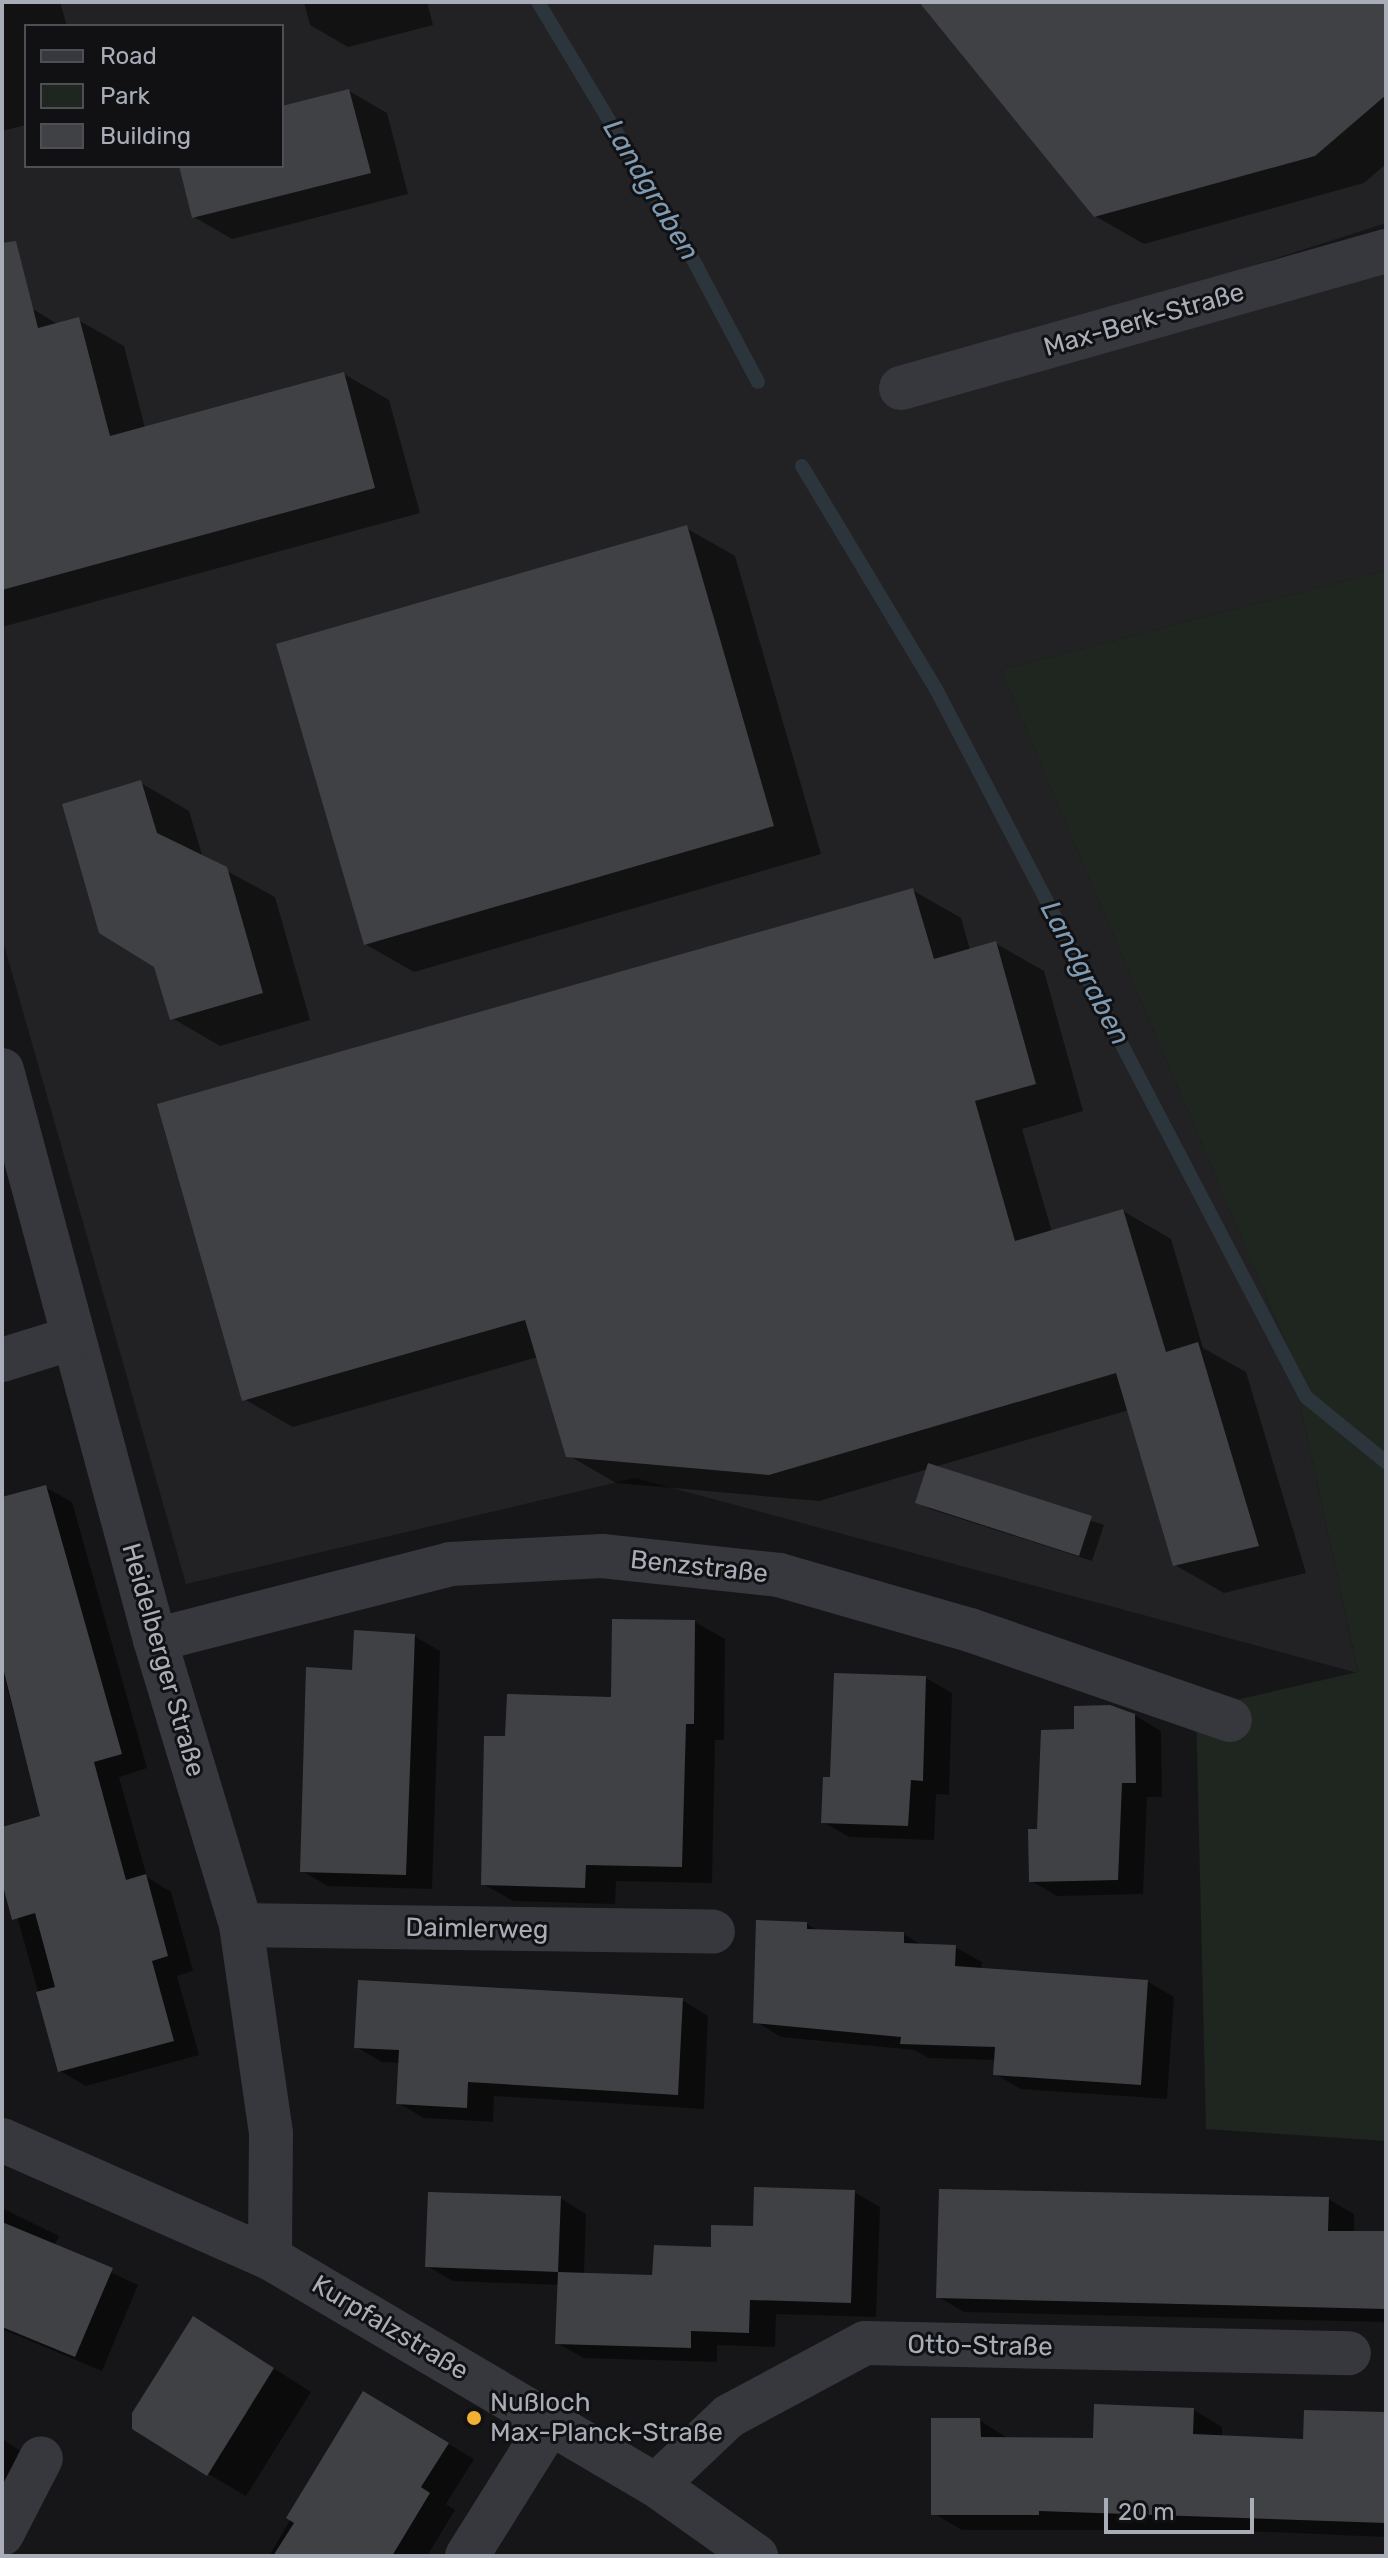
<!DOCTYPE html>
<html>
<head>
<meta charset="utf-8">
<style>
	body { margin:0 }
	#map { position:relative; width:1388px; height:2558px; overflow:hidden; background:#161618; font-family:Rubik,sans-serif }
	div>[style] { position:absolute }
	.built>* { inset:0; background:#222225 }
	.green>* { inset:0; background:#1e261f }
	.shadow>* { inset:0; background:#0007 }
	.stream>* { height:14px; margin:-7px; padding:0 7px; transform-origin:7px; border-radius:7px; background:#2c353c }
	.building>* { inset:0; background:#404145 }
	.minor>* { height:44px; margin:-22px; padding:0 22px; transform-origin:22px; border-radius:22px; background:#37383d }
	.dots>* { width:22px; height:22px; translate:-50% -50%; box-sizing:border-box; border:4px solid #111113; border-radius:50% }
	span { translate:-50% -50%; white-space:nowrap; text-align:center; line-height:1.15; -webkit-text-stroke:6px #111113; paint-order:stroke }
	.street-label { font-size:26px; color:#a8adb8 }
	.poi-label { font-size:26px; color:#a8adb8 }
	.left { translate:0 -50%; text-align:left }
	.water-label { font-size:28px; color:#7f9bb3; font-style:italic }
	.frame { position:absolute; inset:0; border:4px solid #a8adb8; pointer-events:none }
	.legend { position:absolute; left:24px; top:24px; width:260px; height:144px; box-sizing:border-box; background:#111113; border:2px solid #4d4f55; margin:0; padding:10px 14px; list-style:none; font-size:24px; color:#a8adb8 }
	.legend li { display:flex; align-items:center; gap:16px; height:40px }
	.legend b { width:40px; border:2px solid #4d4f55 }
	.scale { position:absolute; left:1104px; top:2498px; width:150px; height:36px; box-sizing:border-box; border:4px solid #a8adb8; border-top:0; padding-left:10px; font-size:24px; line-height:28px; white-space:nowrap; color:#a8adb8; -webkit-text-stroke:6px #111113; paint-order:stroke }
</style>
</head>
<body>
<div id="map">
	<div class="built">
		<div style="clip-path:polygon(evenodd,2px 2px,1386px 2px,1386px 223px,1112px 311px,1386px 264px,1386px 570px,1001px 670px,1288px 1348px,1358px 1673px,635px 1478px,186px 1584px,2px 938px,2px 2px,26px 26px,282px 26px,282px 166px,26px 166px,26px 26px)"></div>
	</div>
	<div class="green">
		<div style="clip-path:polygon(1386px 570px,1386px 2141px,1206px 2129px,1196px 1709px,1358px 1672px,1288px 1348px,1001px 670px)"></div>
	</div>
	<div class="shadow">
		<div style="clip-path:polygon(2px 2px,60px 2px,67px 26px,26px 26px,26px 125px,2px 131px)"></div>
		<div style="clip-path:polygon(304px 2px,427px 2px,433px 25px,348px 47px,310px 25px)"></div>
		<div style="clip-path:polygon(920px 2px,1386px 2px,1386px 164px,1364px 183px,1144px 244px,1095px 216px)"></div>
		<div style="clip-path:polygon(349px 91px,387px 113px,408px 194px,232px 239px,194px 217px,181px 166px,282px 166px,282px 108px)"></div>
		<div style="clip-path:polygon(33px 309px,59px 325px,78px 320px,124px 346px,145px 428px,344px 374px,389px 400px,420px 513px,2px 627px,2px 317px)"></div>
		<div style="clip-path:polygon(686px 528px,735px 556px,821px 854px,414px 972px,365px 944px)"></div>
		<div style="clip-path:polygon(141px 783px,189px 811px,203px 858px,275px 897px,310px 1020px,220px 1046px,172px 1018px)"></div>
		<div style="clip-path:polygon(912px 890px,961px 918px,970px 950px,995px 943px,1044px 971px,1083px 1111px,1022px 1129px,1052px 1232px,1123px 1211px,1171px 1239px,1203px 1348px,1246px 1372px,1306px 1573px,1224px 1593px,1175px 1565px,1129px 1410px,934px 1467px,1104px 1525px,1092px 1561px,930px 1509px,917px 1502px,928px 1469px,819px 1501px,616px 1483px,568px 1455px,538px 1357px,293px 1427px,244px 1399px)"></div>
		<div style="clip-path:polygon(45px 1487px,72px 1502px,147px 1768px,119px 1777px,147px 1877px,171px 1892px,193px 1971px,177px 1976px,199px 2055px,86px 2086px,60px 2071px,2px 1862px,2px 1829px,42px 1818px,2px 1669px,2px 1499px)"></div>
		<div style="clip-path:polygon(695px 1622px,725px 1639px,724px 1740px,715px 1740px,712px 1883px,616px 1881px,615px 1904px,513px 1901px,483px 1884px,507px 1738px,613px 1699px)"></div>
		<div style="clip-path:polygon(414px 1636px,440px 1651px,432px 1889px,328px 1886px,302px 1871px,353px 1672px)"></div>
		<div style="clip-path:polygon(926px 1678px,952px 1693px,949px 1795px,936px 1794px,934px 1840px,849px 1837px,823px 1822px,832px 1779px)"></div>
		<div style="clip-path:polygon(1134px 1715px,1161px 1731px,1162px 1797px,1147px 1797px,1143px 1894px,1057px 1896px,1031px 1881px,1039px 1830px,1076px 1731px)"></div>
		<div style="clip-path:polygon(807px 1924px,819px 1931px,903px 1934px,924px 1946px,955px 1947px,982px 1962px,981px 1970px,1148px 1982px,1174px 1997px,1167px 2099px,1021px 2089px,995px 2074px,996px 2060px,929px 2058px,914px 2050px,781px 2037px,755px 2021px)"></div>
		<div style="clip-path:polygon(682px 2000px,708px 2016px,704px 2109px,494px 2096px,493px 2122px,424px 2118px,398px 2103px,401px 2063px,382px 2062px,356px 2047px)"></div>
		<div style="clip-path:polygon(854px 2192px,880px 2207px,876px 2317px,776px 2314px,775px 2347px,717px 2345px,717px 2362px,584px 2358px,557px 2343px,559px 2285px,453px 2281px,427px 2266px,560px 2198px,586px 2214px,584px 2274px,654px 2277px,755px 2228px)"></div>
		<div style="clip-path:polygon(1328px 2199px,1354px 2214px,1354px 2233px,1386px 2233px,1386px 2332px,1383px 2322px,964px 2312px,938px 2297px)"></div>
		<div style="clip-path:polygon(2px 2208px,59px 2236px,54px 2246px,138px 2285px,102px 2371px,2px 2329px)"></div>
		<div style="clip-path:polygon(231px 2341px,311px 2392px,246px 2496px,208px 2474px)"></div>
		<div style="clip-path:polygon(364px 2394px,474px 2459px,446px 2504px,455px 2510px,427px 2556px,269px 2556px)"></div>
		<div style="clip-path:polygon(1194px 2410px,1222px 2427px,1222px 2437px,1305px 2441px,1386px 2414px,1386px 2537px,1221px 2530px,962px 2530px,933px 2513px,979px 2420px,1009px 2439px,1094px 2440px)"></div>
		<div style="clip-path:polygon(2px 2439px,21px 2451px,2px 2490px)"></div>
	</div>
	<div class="stream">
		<div style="left:538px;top:2px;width:309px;rotate:59deg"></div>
		<div style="left:697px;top:267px;width:130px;rotate:62.1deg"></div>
		<div style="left:802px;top:466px;width:260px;rotate:59deg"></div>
		<div style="left:936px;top:689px;width:799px;rotate:62.41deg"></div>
		<div style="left:1306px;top:1397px;width:103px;rotate:39.1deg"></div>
	</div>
	<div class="building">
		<div style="clip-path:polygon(919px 2px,1386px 2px,1386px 95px,1315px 156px,1094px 217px)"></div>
		<div style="clip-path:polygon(349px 89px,371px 173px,192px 218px,179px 166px,282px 166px,282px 106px)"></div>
		<div style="clip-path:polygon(16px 241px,38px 328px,79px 317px,110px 436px,344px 372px,375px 488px,2px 590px,2px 243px)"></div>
		<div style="clip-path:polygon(687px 525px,774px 826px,364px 945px,276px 644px)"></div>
		<div style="clip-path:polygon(141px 780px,157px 833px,227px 867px,263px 993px,170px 1020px,154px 967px,99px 933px,62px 804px)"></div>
		<div style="clip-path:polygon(913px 888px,934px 959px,996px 941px,1036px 1084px,975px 1101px,1015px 1241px,1123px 1209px,1166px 1352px,1198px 1342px,1259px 1546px,1173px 1566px,1116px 1373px,769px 1475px,566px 1457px,525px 1320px,242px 1401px,157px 1104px)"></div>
		<div style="clip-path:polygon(928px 1463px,1092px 1516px,1079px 1556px,915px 1503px)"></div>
		<div style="clip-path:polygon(46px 1485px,122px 1754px,94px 1762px,126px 1880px,146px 1874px,168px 1956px,152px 1961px,174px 2041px,58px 2072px,36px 1992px,55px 1987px,35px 1913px,12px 1920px,2px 1882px,2px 1827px,40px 1816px,2px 1664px,2px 1497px)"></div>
		<div style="clip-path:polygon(612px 1619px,695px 1620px,694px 1724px,686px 1724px,682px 1867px,586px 1865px,585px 1888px,481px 1885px,484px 1736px,505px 1736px,507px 1694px,611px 1697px)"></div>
		<div style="clip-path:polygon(354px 1630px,415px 1634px,406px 1875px,300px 1872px,306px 1667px,352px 1670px)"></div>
		<div style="clip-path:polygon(834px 1673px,926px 1676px,923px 1781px,911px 1780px,908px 1826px,821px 1823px,823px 1777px,830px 1777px)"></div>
		<div style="clip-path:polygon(1110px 1705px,1135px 1714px,1136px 1783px,1122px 1783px,1118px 1880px,1029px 1882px,1028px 1829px,1037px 1829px,1041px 1730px,1074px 1729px,1074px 1706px)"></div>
		<div style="clip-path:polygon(756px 1920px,807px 1922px,807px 1929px,904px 1932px,904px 1943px,956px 1945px,955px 1966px,1148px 1980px,1141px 2085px,993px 2075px,995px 2047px,900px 2044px,901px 2037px,753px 2023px)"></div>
		<div style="clip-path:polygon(358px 1980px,683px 1998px,678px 2095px,468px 2082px,467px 2108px,396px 2104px,399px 2050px,354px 2048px)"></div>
		<div style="clip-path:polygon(754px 2187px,855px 2190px,851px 2303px,750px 2300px,749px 2333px,691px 2331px,691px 2348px,555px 2344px,558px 2272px,652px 2275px,654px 2245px,711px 2247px,711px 2225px,753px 2226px)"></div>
		<div style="clip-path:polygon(939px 2189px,1329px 2197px,1328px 2231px,1386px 2231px,1386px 2309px,936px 2298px)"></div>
		<div style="clip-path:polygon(428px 2192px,561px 2196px,558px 2272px,425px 2267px)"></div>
		<div style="clip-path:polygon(2px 2222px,113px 2268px,75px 2357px,2px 2327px)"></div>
		<div style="clip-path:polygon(193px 2316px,274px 2368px,207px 2476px,132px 2429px,132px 2413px)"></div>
		<div style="clip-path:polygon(363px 2391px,449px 2443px,421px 2487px,430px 2493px,392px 2556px,273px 2556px,294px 2523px,286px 2518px)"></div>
		<div style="clip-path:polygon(1094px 2404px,1194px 2408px,1193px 2434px,1303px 2439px,1304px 2410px,1386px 2412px,1386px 2523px,1039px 2511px,1039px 2515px,931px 2515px,931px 2418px,980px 2418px,981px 2437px,1093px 2438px)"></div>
	</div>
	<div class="minor">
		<div style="left:901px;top:388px;width:504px;rotate:-15.77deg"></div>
		<div style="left:2px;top:1070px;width:590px;rotate:74.97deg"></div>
		<div style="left:155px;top:1640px;width:298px;rotate:73.2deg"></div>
		<div style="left:241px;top:1925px;width:211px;rotate:81.8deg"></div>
		<div style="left:271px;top:2134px;width:124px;rotate:90.5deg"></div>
		<div style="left:2px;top:1360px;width:73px;rotate:-17.4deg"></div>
		<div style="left:155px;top:1640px;width:305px;rotate:-14.4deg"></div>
		<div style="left:450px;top:1564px;width:152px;rotate:-3deg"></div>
		<div style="left:602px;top:1556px;width:178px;rotate:6.1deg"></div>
		<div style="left:779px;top:1575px;width:199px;rotate:16.1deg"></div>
		<div style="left:970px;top:1630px;width:275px;rotate:19.1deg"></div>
		<div style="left:241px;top:1925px;width:472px;rotate:0.8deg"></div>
		<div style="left:2px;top:2140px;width:293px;rotate:23.8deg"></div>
		<div style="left:270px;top:2258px;width:448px;rotate:30.5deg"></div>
		<div style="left:656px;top:2485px;width:123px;rotate:35.4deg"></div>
		<div style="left:656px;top:2485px;width:100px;rotate:-43.4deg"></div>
		<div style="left:729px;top:2416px;width:154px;rotate:-28.2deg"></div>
		<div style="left:865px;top:2343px;width:484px;rotate:1.2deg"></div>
		<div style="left:2px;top:2534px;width:85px;rotate:-62.8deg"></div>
		<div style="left:467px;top:2556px;width:157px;rotate:-58deg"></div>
	</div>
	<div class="dots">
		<div style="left:474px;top:2418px;background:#f2b134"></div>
	</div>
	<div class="street-label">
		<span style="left:1144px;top:320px;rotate:-16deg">Max-Berk-Straße</span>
		<span style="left:699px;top:1567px;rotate:6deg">Benzstraße</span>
		<span style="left:163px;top:1660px;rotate:74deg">Heidelberger Straße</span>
		<span style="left:477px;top:1929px;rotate:1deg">Daimlerweg</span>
		<span style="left:390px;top:2328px;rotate:31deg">Kurpfalzstraße</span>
		<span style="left:980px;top:2346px;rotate:1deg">Otto-Straße</span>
	</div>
	<div class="poi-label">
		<span class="left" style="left:490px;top:2418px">Nußloch<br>Max-Planck-Straße</span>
	</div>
	<div class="water-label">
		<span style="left:651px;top:190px;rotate:59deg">Landgraben</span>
		<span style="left:1085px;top:973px;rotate:62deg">Landgraben</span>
	</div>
	<div class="frame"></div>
	<ul class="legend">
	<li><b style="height:10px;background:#37383d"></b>Road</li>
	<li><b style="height:22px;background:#1e261f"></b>Park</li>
	<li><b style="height:22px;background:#404145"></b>Building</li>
	</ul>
	<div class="scale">20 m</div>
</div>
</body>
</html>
